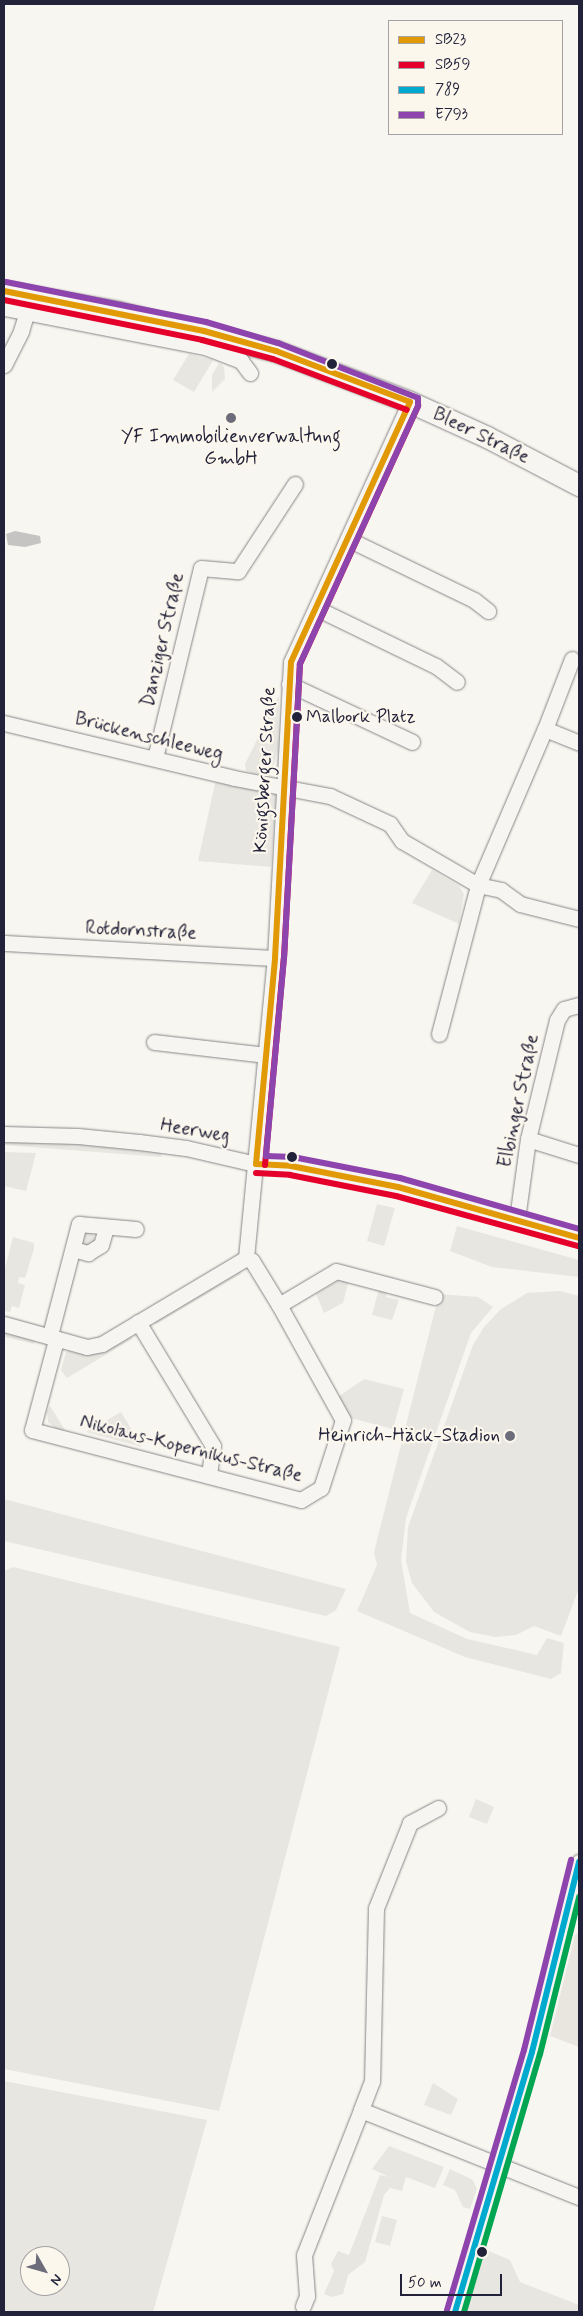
<!DOCTYPE html>
<html>
<head>
<meta charset="utf-8">
<style>
	body { margin:0 }
	#map { position:relative; width:583px; height:2316px; overflow:hidden; background:#f8f6f0; font-family:Mynerve,sans-serif }
	div>[style] { position:absolute }
	.built>* { inset:0; background:#e9e6e0 }
	.green>* { inset:0; background:#e8e6e0 }
	.water>* { inset:0; background:#c6c4c3 }
	.roads { filter:drop-shadow(0 0 1px #878688) drop-shadow(0 0 1px #878688) }
	.street>* { height:15px; margin:-7.5px; padding:0 7.5px; transform-origin:7.5px; border-radius:7.5px; background:#f6f5f1 }
	.secondary>* { height:21px; margin:-10.5px; padding:0 10.5px; transform-origin:10.5px; border-radius:10.5px; background:#f6f5f1 }
	.bus-1>* { height:6px; margin:-3px; padding:0 3px; transform-origin:3px; border-radius:3px; background:#e29906 }
	.bus-2>* { height:6px; margin:-3px; padding:0 3px; transform-origin:3px; border-radius:3px; background:#e4002b }
	.bus-3>* { height:6px; margin:-3px; padding:0 3px; transform-origin:3px; border-radius:3px; background:#00a9ce }
	.bus-4>* { height:6px; margin:-3px; padding:0 3px; transform-origin:3px; border-radius:3px; background:#8e44ad }
	.bus-5>* { height:6px; margin:-3px; padding:0 3px; transform-origin:3px; border-radius:3px; background:#00a651 }
	.dots>* { width:14px; height:14px; translate:-50% -50%; box-sizing:border-box; border:2px solid #fbf7ec; border-radius:50% }
	span { translate:-50% -50%; white-space:nowrap; text-align:center; line-height:1.15; -webkit-text-stroke:4.5px #fbf7ec; paint-order:stroke }
	.bus-label { font-size:18px; color:#22223b }
	.left { translate:0 -50%; text-align:left }
	.street-label { font-size:19px; color:#22223b }
	.poi-label { font-size:19px; color:#22223b }
	.right { translate:-100% -50%; text-align:right }
	.frame { position:absolute; inset:0; border:5px solid #22223b; pointer-events:none }
	.legend { position:absolute; left:388px; top:20px; width:175px; height:115px; box-sizing:border-box; background:#fbf7ec; border:1px solid #a4a2a5; margin:0; padding:6px 9px; list-style:none; font-size:15px; color:#22223b }
	.legend li { display:flex; align-items:center; gap:10px; height:25px }
	.legend b { width:25px; border:1px solid #a4a2a5 }
	.north { position:absolute; left:20px; top:2246px; width:50px; height:50px; box-sizing:border-box; background:#fbf7ec; border:1px solid #a4a2a5; border-radius:50%; rotate:128deg; font-size:14px; font-weight:700; line-height:20px; text-align:center; color:#22223b }
	.north::after { content:''; display:block; margin:auto; width:18px; height:22px; background:#6d6c7a; clip-path:polygon(50% 0,100% 100%,50% 72%,0 100%) }
	.scale { position:absolute; left:400px; top:2274px; width:102px; height:22px; box-sizing:border-box; border:2px solid #22223b; border-top:0; padding-left:6px; font-size:15px; line-height:18px; white-space:nowrap; color:#22223b; -webkit-text-stroke:4px #fbf7ec; paint-order:stroke }
</style>
</head>
<body>
<div id="map">
	<div class="built">
		<div style="clip-path:polygon(579px 1932px,579px 2047px,550px 2036px,575px 1935px)"></div>
	</div>
	<div class="green">
		<div style="clip-path:polygon(189px 354px,213px 360px,194px 392px,173px 380px)"></div>
		<div style="clip-path:polygon(219px 363px,224px 367px,225px 379px,212px 392px,212px 375px)"></div>
		<div style="clip-path:polygon(279px 695px,278px 750px,274px 765px,261px 776px,246px 771px,245px 764px)"></div>
		<div style="clip-path:polygon(216px 779px,276px 794px,271px 867px,198px 861px)"></div>
		<div style="clip-path:polygon(432px 870px,459px 886px,464px 894px,459px 924px,412px 903px)"></div>
		<div style="clip-path:polygon(4px 1139px,116px 1145px,163px 1150px,161px 1157px,4px 1145px)"></div>
		<div style="clip-path:polygon(4px 1152px,36px 1153px,26px 1191px,4px 1186px)"></div>
		<div style="clip-path:polygon(377px 1204px,395px 1208px,384px 1246px,367px 1241px)"></div>
		<div style="clip-path:polygon(457px 1226px,579px 1260px,579px 1277px,492px 1267px,450px 1251px)"></div>
		<div style="clip-path:polygon(91px 1230px,95px 1240px,87px 1246px,80px 1243px,80px 1232px)"></div>
		<div style="clip-path:polygon(13px 1237px,34px 1243px,34px 1249px,25px 1278px,19px 1277px,18px 1283px,25px 1285px,19px 1308px,12px 1306px,10px 1312px,4px 1311px,4px 1272px)"></div>
		<div style="clip-path:polygon(238px 1268px,241px 1274px,156px 1324px,152px 1319px)"></div>
		<div style="clip-path:polygon(342px 1278px,349px 1280px,343px 1303px,324px 1313px,316px 1294px)"></div>
		<div style="clip-path:polygon(379px 1288px,387px 1291px,386px 1297px,399px 1300px,392px 1320px,372px 1315px)"></div>
		<div style="clip-path:polygon(560px 1291px,579px 1296px,579px 1588px,561px 1636px,534px 1626px,516px 1635px,495px 1637px,470px 1632px,434px 1612px,412px 1583px,406px 1561px,408px 1527px,473px 1345px,484px 1327px,501px 1309px,527px 1293px)"></div>
		<div style="clip-path:polygon(439px 1294px,478px 1297px,493px 1307px,471px 1333px,406px 1518px,401px 1560px,410px 1613px,467px 1639px,537px 1655px,547px 1638px,564px 1643px,561px 1673px,551px 1679px,465px 1657px,357px 1611px,377px 1565px,374px 1552px)"></div>
		<div style="clip-path:polygon(4px 1327px,36px 1336px,34px 1344px,5px 1337px,4px 1341px)"></div>
		<div style="clip-path:polygon(128px 1333px,132px 1339px,67px 1378px,61px 1370px,66px 1352px)"></div>
		<div style="clip-path:polygon(364px 1379px,404px 1389px,393px 1429px,343px 1416px,335px 1399px)"></div>
		<div style="clip-path:polygon(50px 1406px,65px 1430px,61px 1433px,48px 1422px,47px 1411px)"></div>
		<div style="clip-path:polygon(121px 1412px,142px 1447px,86px 1432px)"></div>
		<div style="clip-path:polygon(4px 1499px,346px 1589px,336px 1610px,326px 1616px,4px 1541px)"></div>
		<div style="clip-path:polygon(13px 1567px,340px 1647px,219px 2111px,4px 2069px,4px 1571px)"></div>
		<div style="clip-path:polygon(476px 1799px,494px 1807px,487px 1824px,469px 1817px)"></div>
		<div style="clip-path:polygon(evenodd,4px 2081px,207px 2120px,153px 2312px,4px 2312px,4px 2081px,30px 2256px,60px 2256px,60px 2286px,30px 2286px,30px 2256px)"></div>
		<div style="clip-path:polygon(433px 2083px,458px 2099px,451px 2115px,424px 2105px)"></div>
		<div style="clip-path:polygon(389px 2146px,444px 2167px,435px 2188px,406px 2177px,402px 2191px,390px 2188px,384px 2195px,365px 2262px,348px 2275px,343px 2294px,332px 2297px,324px 2294px,334px 2271px,331px 2264px,338px 2251px,349px 2255px,380px 2175px,389px 2177px,372px 2169px)"></div>
		<div style="clip-path:polygon(450px 2169px,473px 2180px,477px 2189px,470px 2209px,463px 2207px,455px 2190px,443px 2185px)"></div>
		<div style="clip-path:polygon(382px 2216px,397px 2220px,390px 2246px,375px 2242px)"></div>
		<div style="clip-path:polygon(484px 2249px,510px 2260px,520px 2282px,579px 2305px,579px 2312px,466px 2312px)"></div>
	</div>
	<div class="water">
		<div style="clip-path:polygon(15px 531px,40px 536px,41px 543px,25px 547px,8px 545px,6px 534px)"></div>
	</div>
	<div class="roads">
		<div class="street">
			<div style="left:4px;top:308px;width:205px;rotate:11deg"></div>
			<div style="left:205px;top:347px;width:39px;rotate:21deg"></div>
			<div style="left:241px;top:361px;width:15px;rotate:53deg"></div>
			<div style="left:4px;top:365px;width:38px;rotate:-63deg"></div>
			<div style="left:21px;top:331px;width:30px;rotate:-73deg"></div>
			<div style="left:348px;top:539px;width:140px;rotate:25.8deg"></div>
			<div style="left:474px;top:600px;width:18px;rotate:38deg"></div>
			<div style="left:316px;top:608px;width:133px;rotate:25.8deg"></div>
			<div style="left:436px;top:666px;width:26px;rotate:37deg"></div>
			<div style="left:289px;top:684px;width:136px;rotate:25.2deg"></div>
			<div style="left:4px;top:723px;width:236px;rotate:13.4deg"></div>
			<div style="left:234px;top:778px;width:98px;rotate:10.6deg"></div>
			<div style="left:330px;top:796px;width:66px;rotate:25deg"></div>
			<div style="left:390px;top:824px;width:21px;rotate:55deg"></div>
			<div style="left:402px;top:841px;width:88px;rotate:30.1deg"></div>
			<div style="left:478px;top:885px;width:24px;rotate:12deg"></div>
			<div style="left:501px;top:890px;width:24px;rotate:36deg"></div>
			<div style="left:520px;top:904px;width:61px;rotate:14.3deg"></div>
			<div style="left:545px;top:729px;width:75px;rotate:-68.9deg"></div>
			<div style="left:155px;top:758px;width:195px;rotate:-76.4deg"></div>
			<div style="left:201px;top:568px;width:37px;rotate:5deg"></div>
			<div style="left:238px;top:571px;width:104px;rotate:-56.8deg"></div>
			<div style="left:4px;top:943px;width:271px;rotate:3.2deg"></div>
			<div style="left:439px;top:1034px;width:154px;rotate:-75.3deg"></div>
			<div style="left:478px;top:885px;width:170px;rotate:-66.8deg"></div>
			<div style="left:545px;top:729px;width:37px;rotate:22deg"></div>
			<div style="left:154px;top:1042px;width:114px;rotate:6.6deg"></div>
			<div style="left:4px;top:1134px;width:74px;rotate:1.5deg"></div>
			<div style="left:78px;top:1136px;width:61px;rotate:5.6deg"></div>
			<div style="left:139px;top:1142px;width:47px;rotate:7.3deg"></div>
			<div style="left:186px;top:1148px;width:72px;rotate:12.9deg"></div>
			<div style="left:256px;top:1164px;width:35px;rotate:3deg"></div>
			<div style="left:291px;top:1166px;width:109px;rotate:11.1deg"></div>
			<div style="left:398px;top:1187px;width:188px;rotate:15.7deg"></div>
			<div style="left:528px;top:1139px;width:53px;rotate:17.4deg"></div>
			<div style="left:517px;top:1219px;width:81px;rotate:-82.2deg"></div>
			<div style="left:528px;top:1139px;width:122px;rotate:-76.3deg"></div>
			<div style="left:557px;top:1020px;width:13px;rotate:-58deg"></div>
			<div style="left:564px;top:1009px;width:16px;rotate:-15deg"></div>
			<div style="left:73px;top:1249px;width:16px;rotate:15deg"></div>
			<div style="left:88px;top:1253px;width:15px;rotate:-32deg"></div>
			<div style="left:101px;top:1245px;width:19px;rotate:-74deg"></div>
			<div style="left:279px;top:1305px;width:66px;rotate:-30.8deg"></div>
			<div style="left:336px;top:1271px;width:102px;rotate:14.7deg"></div>
			<div style="left:138px;top:1322px;width:145px;rotate:58.8deg"></div>
			<div style="left:213px;top:1446px;width:30px;rotate:98deg"></div>
			<div style="left:4px;top:1324px;width:86px;rotate:15.5deg"></div>
			<div style="left:87px;top:1347px;width:15px;rotate:-11deg"></div>
			<div style="left:102px;top:1344px;width:168px;rotate:-30.8deg"></div>
			<div style="left:246px;top:1258px;width:301px;rotate:-84.5deg"></div>
			<div style="left:275px;top:958px;width:296px;rotate:-86.9deg"></div>
			<div style="left:291px;top:662px;width:286px;rotate:-65.4deg"></div>
			<div style="left:50px;top:1335px;width:115px;rotate:-75.4deg"></div>
			<div style="left:79px;top:1224px;width:57px;rotate:5deg"></div>
			<div style="left:56px;top:1340px;width:93px;rotate:104.9deg"></div>
			<div style="left:32px;top:1430px;width:278px;rotate:14.6deg"></div>
			<div style="left:301px;top:1500px;width:23px;rotate:-31deg"></div>
			<div style="left:321px;top:1488px;width:71px;rotate:-72.1deg"></div>
			<div style="left:343px;top:1420px;width:132px;rotate:-119.1deg"></div>
			<div style="left:279px;top:1305px;width:52px;rotate:-121.5deg"></div>
			<div style="left:252px;top:1261px;width:7px;rotate:-153deg"></div>
			<div style="left:438px;top:1808px;width:32px;rotate:152deg"></div>
			<div style="left:410px;top:1823px;width:92px;rotate:111.8deg"></div>
			<div style="left:376px;top:1908px;width:173px;rotate:91.3deg"></div>
			<div style="left:372px;top:2081px;width:31px;rotate:111deg"></div>
			<div style="left:361px;top:2110px;width:235px;rotate:21.8deg"></div>
			<div style="left:303px;top:2306px;width:11px;rotate:-68deg"></div>
			<div style="left:307px;top:2296px;width:41px;rotate:-94.2deg"></div>
			<div style="left:304px;top:2255px;width:156px;rotate:-68.5deg"></div>
			<div style="left:455px;top:2312px;width:271px;rotate:-73.5deg"></div>
			<div style="left:532px;top:2052px;width:196px;rotate:-76.1deg"></div>
		</div>
		<div class="secondary">
			<div style="left:4px;top:291px;width:116px;rotate:10.4deg"></div>
			<div style="left:118px;top:312px;width:163px;rotate:13.9deg"></div>
			<div style="left:276px;top:351px;width:143px;rotate:20.8deg"></div>
			<div style="left:410px;top:402px;width:85px;rotate:24.4deg"></div>
			<div style="left:487px;top:437px;width:104px;rotate:27.6deg"></div>
		</div>
	</div>
	<div class="bus-1">
		<div style="left:4px;top:291px;width:204px;rotate:11.3deg"></div>
		<div style="left:204px;top:331px;width:75px;rotate:15.5deg"></div>
		<div style="left:276px;top:351px;width:143px;rotate:20.8deg"></div>
		<div style="left:256px;top:1164px;width:207px;rotate:-84.7deg"></div>
		<div style="left:275px;top:958px;width:296px;rotate:-86.9deg"></div>
		<div style="left:291px;top:662px;width:286px;rotate:-65.4deg"></div>
		<div style="left:256px;top:1164px;width:35px;rotate:3deg"></div>
		<div style="left:291px;top:1166px;width:109px;rotate:11.1deg"></div>
		<div style="left:398px;top:1187px;width:188px;rotate:15.7deg"></div>
	</div>
	<div class="bus-2">
		<div style="left:4px;top:300px;width:202px;rotate:11.4deg"></div>
		<div style="left:202px;top:340px;width:73px;rotate:15deg"></div>
		<div style="left:273px;top:359px;width:143px;rotate:20.8deg"></div>
		<div style="left:265px;top:1165px;width:208px;rotate:-84.8deg"></div>
		<div style="left:284px;top:958px;width:294px;rotate:-86.9deg"></div>
		<div style="left:300px;top:664px;width:284px;rotate:-65.4deg"></div>
		<div style="left:256px;top:1173px;width:34px;rotate:3deg"></div>
		<div style="left:290px;top:1175px;width:108px;rotate:11.2deg"></div>
		<div style="left:396px;top:1196px;width:188px;rotate:15.4deg"></div>
	</div>
	<div class="bus-3">
		<div style="left:455px;top:2312px;width:271px;rotate:-73.5deg"></div>
		<div style="left:532px;top:2052px;width:196px;rotate:-76.1deg"></div>
	</div>
	<div class="bus-4">
		<div style="left:6px;top:282px;width:204px;rotate:11.3deg"></div>
		<div style="left:206px;top:322px;width:75px;rotate:16.3deg"></div>
		<div style="left:278px;top:343px;width:150px;rotate:21.4deg"></div>
		<div style="left:418px;top:398px;width:8px;rotate:90deg"></div>
		<div style="left:418px;top:406px;width:284px;rotate:114.6deg"></div>
		<div style="left:300px;top:664px;width:294px;rotate:93.1deg"></div>
		<div style="left:284px;top:958px;width:199px;rotate:95.2deg"></div>
		<div style="left:266px;top:1156px;width:27px;rotate:2deg"></div>
		<div style="left:293px;top:1157px;width:109px;rotate:11.1deg"></div>
		<div style="left:400px;top:1178px;width:186px;rotate:15.9deg"></div>
		<div style="left:447px;top:2310px;width:271px;rotate:-73.5deg"></div>
		<div style="left:524px;top:2050px;width:196px;rotate:-76.1deg"></div>
	</div>
	<div class="bus-5">
		<div style="left:464px;top:2312px;width:269px;rotate:-73.6deg"></div>
		<div style="left:540px;top:2054px;width:162px;rotate:-76deg"></div>
	</div>
	<div class="dots">
		<div style="left:332px;top:364px;background:#22223b"></div>
		<div style="left:231px;top:418px;background:#6d6c7a"></div>
		<div style="left:297px;top:717px;background:#22223b"></div>
		<div style="left:292px;top:1157px;background:#22223b"></div>
		<div style="left:510px;top:1436px;background:#6d6c7a"></div>
		<div style="left:482px;top:2252px;background:#22223b"></div>
	</div>
	<div class="bus-label">
		<span class="left" style="left:306px;top:717px">Malbork Platz</span>
	</div>
	<div class="street-label">
		<span style="left:481px;top:436px;rotate:26deg">Bleer Straße</span>
		<span style="left:163px;top:640px;rotate:-77deg">Danziger Straße</span>
		<span style="left:149px;top:737px;rotate:14deg">Brückenschleeweg</span>
		<span style="left:265px;top:770px;rotate:-87deg">Königsberger Straße</span>
		<span style="left:141px;top:931px;rotate:3deg">Rotdornstraße</span>
		<span style="left:519px;top:1101px;rotate:-78deg">Elbinger Straße</span>
		<span style="left:195px;top:1131px;rotate:9deg">Heerweg</span>
		<span style="left:191px;top:1449px;rotate:14deg">Nikolaus-Kopernikus-Straße</span>
	</div>
	<div class="poi-label">
		<span style="left:231px;top:448px">YF Immobilienverwaltung<br>GmbH</span>
		<span class="right" style="left:500px;top:1436px">Heinrich-Häck-Stadion</span>
	</div>
	<div class="frame"></div>
	<ul class="legend">
	<li><b style="height:6px;background:#e29906"></b>SB23</li>
	<li><b style="height:6px;background:#e4002b"></b>SB59</li>
	<li><b style="height:6px;background:#00a9ce"></b>789</li>
	<li><b style="height:6px;background:#8e44ad"></b>E793</li>
	</ul>
	<div class="north">N</div>
	<div class="scale">50 m</div>
</div>
</body>
</html>
